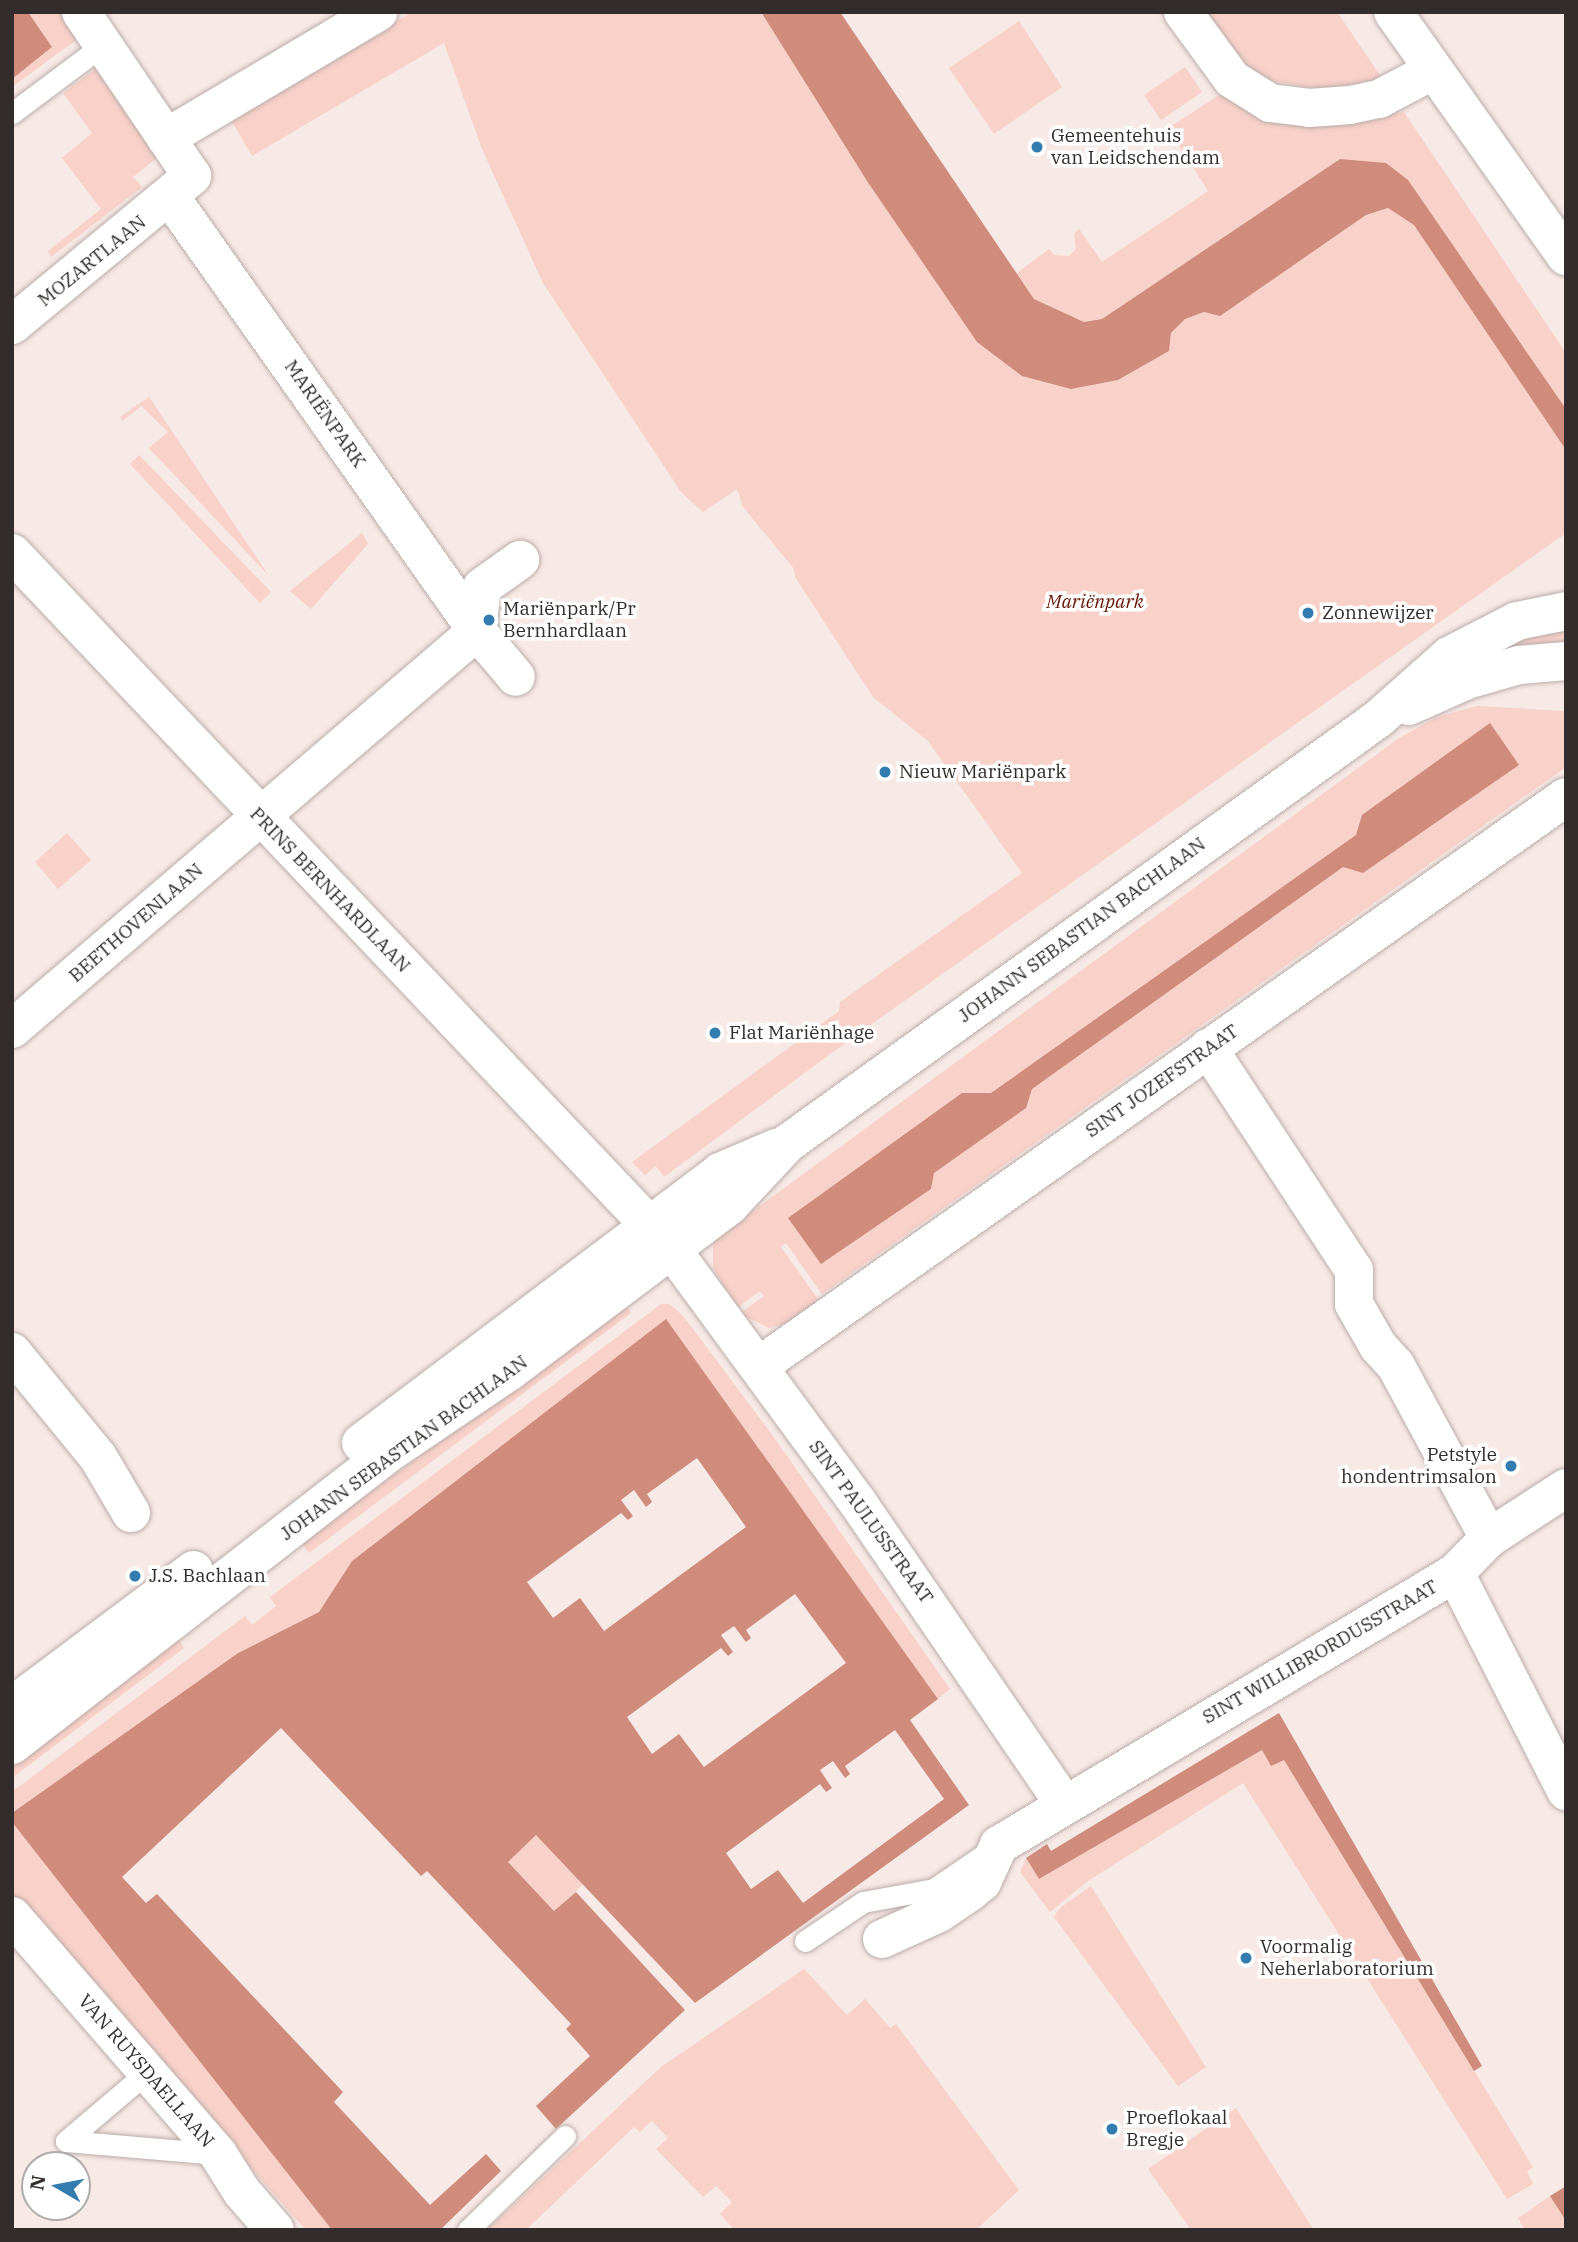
<!DOCTYPE html>
<html>
<head>
<meta charset="utf-8">
<style>
	body { margin:0 }
	#map { position:relative; width:1578px; height:2242px; overflow:hidden; background:#f7e9e6; font-family:"IBM Plex Serif",serif }
	div>[style] { position:absolute }
	.green>* { inset:0; background:#f8d1c8 }
	.water>* { inset:0; background:#cf8c7d }
	.roads { filter:drop-shadow(0 0 2px #baadaa) drop-shadow(0 0 2px #baadaa) }
	.service>* { height:21px; margin:-10.5px; padding:0 10.5px; transform-origin:10.5px; border-radius:10.5px; background:#fff }
	.minor>* { height:38px; margin:-19px; padding:0 19px; transform-origin:19px; border-radius:19px; background:#fff }
	.tertiary>* { height:38px; margin:-19px; padding:0 19px; transform-origin:19px; border-radius:19px; background:#fff }
	.dots>* { width:19px; height:19px; translate:-50% -50%; box-sizing:border-box; border:4px solid #fff; border-radius:50% }
	span { translate:-50% -50%; white-space:nowrap; text-align:center; line-height:1.15; -webkit-text-stroke:7px #fff; paint-order:stroke }
	.poi-label { font-size:19px; color:#322d2c }
	.left { translate:0 -50%; text-align:left }
	.right { translate:-100% -50%; text-align:right }
	.street-label { font-size:19px; color:#322d2c }
	.park-label { font-size:19px; color:#661607; font-style:italic }
	.frame { position:absolute; inset:0; border:14px solid #322d2c; pointer-events:none }
	.north { position:absolute; left:21px; top:2151px; width:70px; height:70px; box-sizing:border-box; background:#fff; border:2px solid #adabab; border-radius:50%; rotate:280deg; font-size:19px; font-weight:700; line-height:28px; text-align:center; color:#322d2c }
	.north::after { content:''; display:block; margin:auto; width:24px; height:32px; background:#327cb0; clip-path:polygon(50% 0,100% 100%,50% 72%,0 100%) }
</style>
</head>
<body>
<div id="map">
	<div class="green">
		<div style="clip-path:polygon(28px 12px,61px 12px,79px 38px,12px 87px,12px 79px,52px 47px)"></div>
		<div style="clip-path:polygon(412px 12px,761px 12px,867px 181px,1118px 380px,1169px 351px,1171px 333px,1185px 319px,1204px 312px,1220px 315px,1366px 215px,1388px 208px,1340px 159px,1102px 319px,1084px 322px,1034px 299px,1017px 273px,1049px 249px,1054px 255px,1069px 256px,1076px 249px,1074px 234px,1079px 229px,1102px 262px,1208px 191px,1168px 128px,1224px 92px,1310px 125px,1339px 126px,1404px 112px,1566px 353px,1566px 533px,852px 1038px,664px 1177px,656px 1166px,645px 1175px,632px 1162px,839px 1011px,840px 1002px,1022px 873px,928px 741px,873px 697px,795px 577px,794px 569px,743px 507px,737px 489px,703px 512px,681px 492px,543px 283px,482px 149px,444px 43px,252px 156px,231px 120px)"></div>
		<div style="clip-path:polygon(1205px 12px,1337px 12px,1384px 81px,1350px 88px,1309px 88px,1265px 79px,1233px 56px)"></div>
		<div style="clip-path:polygon(1019px 21px,1062px 87px,994px 134px,949px 68px)"></div>
		<div style="clip-path:polygon(98px 67px,158px 157px,133px 177px,142px 187px,51px 257px,48px 251px,101px 209px,62px 158px,92px 133px,63px 93px)"></div>
		<div style="clip-path:polygon(1185px 67px,1202px 92px,1161px 120px,1144px 95px)"></div>
		<div style="clip-path:polygon(149px 397px,269px 576px,149px 448px,168px 432px,141px 406px,123px 421px,120px 417px)"></div>
		<div style="clip-path:polygon(139px 455px,271px 592px,260px 603px,130px 464px)"></div>
		<div style="clip-path:polygon(362px 533px,368px 544px,311px 609px,290px 591px)"></div>
		<div style="clip-path:polygon(1566px 620px,1566px 649px,1478px 652px)"></div>
		<div style="clip-path:polygon(1477px 706px,1566px 711px,1566px 767px,822px 1294px,786px 1243px,781px 1247px,820px 1302px,790px 1323px,769px 1328px,746px 1317px,742px 1312px,764px 1296px,760px 1291px,738px 1307px,713px 1268px,713px 1240px,1399px 738px,1437px 717px)"></div>
		<div style="clip-path:polygon(67px 833px,91px 860px,58px 889px,35px 862px)"></div>
		<div style="clip-path:polygon(661px 1304px,670px 1304px,684px 1317px,773px 1436px,950px 1689px,938px 1699px,665px 1320px,352px 1561px,319px 1612px,238px 1653px,12px 1813px,12px 1792px,245px 1616px,252px 1625px,276px 1606px,270px 1597px)"></div>
		<div style="clip-path:polygon(626px 1306px,631px 1313px,309px 1553px,301px 1543px)"></div>
		<div style="clip-path:polygon(177px 1637px,184px 1648px,12px 1778px,12px 1768px)"></div>
		<div style="clip-path:polygon(1262px 1750px,1284px 1760px,1533px 2167px,1527px 2171px,1533px 2184px,1507px 2199px,1243px 1783px,1088px 1881px,1050px 1912px,1020px 1872px,1026px 1858px,1039px 1879px)"></div>
		<div style="clip-path:polygon(12px 1822px,245px 2115px,332px 2230px,306px 2230px,12px 1901px)"></div>
		<div style="clip-path:polygon(537px 1834px,583px 1884px,555px 1912px,508px 1862px)"></div>
		<div style="clip-path:polygon(1091px 1886px,1206px 2067px,1178px 2086px,1054px 1917px,1060px 1908px)"></div>
		<div style="clip-path:polygon(804px 1969px,847px 2015px,865px 1999px,890px 2028px,896px 2024px,1019px 2190px,976px 2230px,735px 2230px,720px 2214px,732px 2202px,716px 2186px,703px 2197px,656px 2149px,668px 2138px,652px 2121px,640px 2132px,634px 2127px,526px 2230px,487px 2230px,661px 2067px)"></div>
		<div style="clip-path:polygon(1236px 2108px,1314px 2230px,1191px 2230px,1148px 2169px)"></div>
		<div style="clip-path:polygon(1550px 2196px,1566px 2221px,1566px 2230px,1525px 2230px,1518px 2218px)"></div>
	</div>
	<div class="water">
		<div style="clip-path:polygon(12px 12px,28px 12px,52px 47px,12px 79px)"></div>
		<div style="clip-path:polygon(761px 12px,840px 12px,1034px 299px,1084px 322px,1102px 319px,1340px 159px,1386px 163px,1408px 180px,1566px 409px,1566px 450px,1414px 225px,1388px 208px,1366px 215px,1220px 316px,1204px 312px,1185px 319px,1171px 333px,1169px 351px,1118px 380px,1071px 389px,1022px 376px,977px 342px,867px 181px)"></div>
		<div style="clip-path:polygon(1490px 723px,1519px 765px,1363px 873px,1343px 867px,1032px 1089px,1026px 1108px,934px 1173px,931px 1189px,821px 1264px,788px 1218px,962px 1093px,991px 1093px,1356px 835px,1362px 815px)"></div>
		<div style="clip-path:polygon(evenodd,666px 1319px,938px 1699px,910px 1720px,969px 1805px,695px 2003px,536px 1835px,508px 1862px,554px 1911px,576px 1892px,685px 2010px,556px 2129px,536px 2106px,590px 2056px,566px 2029px,571px 2024px,427px 1871px,421px 1876px,281px 1728px,122px 1877px,146px 1903px,157px 1894px,343px 2092px,334px 2102px,430px 2205px,486px 2154px,501px 2171px,440px 2230px,332px 2230px,12px 1822px,12px 1813px,238px 1653px,319px 1612px,352px 1561px,666px 1319px,697px 1458px,746px 1527px,604px 1631px,580px 1598px,553px 1618px,527px 1582px,621px 1513px,628px 1520px,633px 1516px,621px 1500px,634px 1490px,646px 1507px,652px 1502px,647px 1494px,697px 1458px,666px 1319px,795px 1594px,846px 1663px,704px 1767px,679px 1734px,652px 1754px,627px 1717px,721px 1648px,728px 1656px,733px 1652px,721px 1635px,734px 1626px,746px 1642px,751px 1638px,746px 1630px,795px 1594px,666px 1319px,895px 1730px,944px 1799px,803px 1903px,778px 1870px,751px 1889px,726px 1853px,820px 1784px,826px 1792px,832px 1788px,820px 1770px,833px 1761px,845px 1778px,850px 1774px,845px 1766px,895px 1730px)"></div>
		<div style="clip-path:polygon(1279px 1713px,1482px 2066px,1474px 2071px,1284px 1760px,1271px 1766px,1262px 1750px,1039px 1879px,1026px 1858px,1047px 1844px,1051px 1851px)"></div>
		<div style="clip-path:polygon(1566px 2186px,1566px 2221px,1550px 2196px)"></div>
	</div>
	<div class="roads">
		<div class="service">
			<div style="left:12px;top:113px;width:114px;rotate:-36.8deg"></div>
			<div style="left:805px;top:1941px;width:70px;rotate:-33.9deg"></div>
			<div style="left:863px;top:1902px;width:72px;rotate:-10.4deg"></div>
			<div style="left:934px;top:1889px;width:69px;rotate:-34.4deg"></div>
			<div style="left:66px;top:2141px;width:153px;rotate:4.9deg"></div>
			<div style="left:66px;top:2141px;width:105px;rotate:-40.4deg"></div>
			<div style="left:468px;top:2230px;width:135px;rotate:-44.1deg"></div>
		</div>
		<div class="minor">
			<div style="left:1183px;top:12px;width:83px;rotate:53.8deg"></div>
			<div style="left:1232px;top:79px;width:45px;rotate:32.3deg"></div>
			<div style="left:1270px;top:103px;width:39px;rotate:7deg"></div>
			<div style="left:1309px;top:108px;width:41px;rotate:-4.2deg"></div>
			<div style="left:1350px;top:105px;width:30px;rotate:-12deg"></div>
			<div style="left:1379px;top:99px;width:60px;rotate:-27.8deg"></div>
			<div style="left:1393px;top:12px;width:299px;rotate:54.7deg"></div>
			<div style="left:166px;top:138px;width:247px;rotate:-30.7deg"></div>
			<div style="left:171px;top:198px;width:530px;rotate:54.75deg"></div>
			<div style="left:477px;top:631px;width:60px;rotate:49.7deg"></div>
			<div style="left:12px;top:325px;width:234px;rotate:-39.6deg"></div>
			<div style="left:192px;top:176px;width:198px;rotate:-124.1deg"></div>
			<div style="left:12px;top:553px;width:956px;rotate:46.53deg"></div>
			<div style="left:670px;top:1247px;width:318px;rotate:53.7deg"></div>
			<div style="left:858px;top:1503px;width:365px;rotate:55.6deg"></div>
			<div style="left:12px;top:1029px;width:612px;rotate:-40.56deg"></div>
			<div style="left:477px;top:631px;width:44px;rotate:-83.5deg"></div>
			<div style="left:482px;top:587px;width:47px;rotate:-35.4deg"></div>
			<div style="left:1208px;top:1048px;width:266px;rotate:56.7deg"></div>
			<div style="left:1354px;top:1270px;width:34px;rotate:90deg"></div>
			<div style="left:1354px;top:1304px;width:48px;rotate:60.3deg"></div>
			<div style="left:1378px;top:1346px;width:27px;rotate:48deg"></div>
			<div style="left:1396px;top:1366px;width:196px;rotate:61.6deg"></div>
			<div style="left:12px;top:1352px;width:136px;rotate:50.7deg"></div>
			<div style="left:98px;top:1457px;width:65px;rotate:59.5deg"></div>
			<div style="left:759px;top:1366px;width:987px;rotate:-35.19deg"></div>
			<div style="left:1455px;top:1573px;width:245px;rotate:63deg"></div>
			<div style="left:12px;top:1916px;width:315px;rotate:49.1deg"></div>
			<div style="left:218px;top:2154px;width:45px;rotate:57.7deg"></div>
			<div style="left:242px;top:2192px;width:50px;rotate:49deg"></div>
			<div style="left:882px;top:1939px;width:63px;rotate:-24.5deg"></div>
			<div style="left:939px;top:1913px;width:37px;rotate:-34deg"></div>
			<div style="left:970px;top:1892px;width:16px;rotate:-40deg"></div>
			<div style="left:982px;top:1882px;width:41px;rotate:-65.3deg"></div>
			<div style="left:999px;top:1845px;width:531px;rotate:-30.82deg"></div>
			<div style="left:1455px;top:1573px;width:49px;rotate:-45.8deg"></div>
			<div style="left:1489px;top:1538px;width:92px;rotate:-33deg"></div>
		</div>
		<div class="tertiary">
			<div style="left:1409px;top:706px;width:64px;rotate:-24.1deg"></div>
			<div style="left:1467px;top:680px;width:54px;rotate:-16.1deg"></div>
			<div style="left:1519px;top:665px;width:47px;rotate:-4.9deg"></div>
			<div style="left:361px;top:1443px;width:450px;rotate:-37deg"></div>
			<div style="left:720px;top:1172px;width:61px;rotate:-23.2deg"></div>
			<div style="left:12px;top:1706px;width:227px;rotate:-36.8deg"></div>
			<div style="left:12px;top:1745px;width:475px;rotate:-37.8deg"></div>
			<div style="left:387px;top:1454px;width:148px;rotate:-34deg"></div>
			<div style="left:510px;top:1371px;width:276px;rotate:-37deg"></div>
			<div style="left:730px;top:1205px;width:85px;rotate:-46.9deg"></div>
			<div style="left:788px;top:1143px;width:727px;rotate:-35.7deg"></div>
			<div style="left:1378px;top:719px;width:95px;rotate:-41.6deg"></div>
			<div style="left:1449px;top:656px;width:76px;rotate:-27.2deg"></div>
			<div style="left:1517px;top:621px;width:50px;rotate:-11.5deg"></div>
		</div>
	</div>
	<div class="dots">
		<div style="left:1037px;top:147px;background:#327cb0"></div>
		<div style="left:1308px;top:613px;background:#327cb0"></div>
		<div style="left:489px;top:620px;background:#327cb0"></div>
		<div style="left:885px;top:772px;background:#327cb0"></div>
		<div style="left:715px;top:1033px;background:#327cb0"></div>
		<div style="left:1511px;top:1466px;background:#327cb0"></div>
		<div style="left:135px;top:1576px;background:#327cb0"></div>
		<div style="left:1246px;top:1958px;background:#327cb0"></div>
		<div style="left:1112px;top:2129px;background:#327cb0"></div>
	</div>
	<div class="poi-label">
		<span class="left" style="left:1051px;top:147px">Gemeentehuis<br>van Leidschendam</span>
		<span class="left" style="left:503px;top:620px">Mariënpark/Pr<br>Bernhardlaan</span>
		<span class="left" style="left:1322px;top:613px">Zonnewijzer</span>
		<span class="left" style="left:899px;top:772px">Nieuw Mariënpark</span>
		<span class="left" style="left:729px;top:1033px">Flat Mariënhage</span>
		<span class="right" style="left:1497px;top:1466px">Petstyle<br>hondentrimsalon</span>
		<span class="left" style="left:149px;top:1576px">J.S. Bachlaan</span>
		<span class="left" style="left:1260px;top:1958px">Voormalig<br>Neherlaboratorium</span>
		<span class="left" style="left:1126px;top:2129px">Proeflokaal<br>Bregje</span>
	</div>
	<div class="street-label">
		<span style="left:92px;top:261px;rotate:-39deg">MOZARTLAAN</span>
		<span style="left:325px;top:414px;rotate:55deg">MARIËNPARK</span>
		<span style="left:330px;top:890px;rotate:46deg">PRINS BERNHARDLAAN</span>
		<span style="left:136px;top:923px;rotate:-41deg">BEETHOVENLAAN</span>
		<span style="left:1082px;top:930px;rotate:-36deg">JOHANN SEBASTIAN BACHLAAN</span>
		<span style="left:1162px;top:1081px;rotate:-35deg">SINT JOZEFSTRAAT</span>
		<span style="left:404px;top:1448px;rotate:-36deg">JOHANN SEBASTIAN BACHLAAN</span>
		<span style="left:871px;top:1522px;rotate:54deg">SINT PAULUSSTRAAT</span>
		<span style="left:1320px;top:1652px;rotate:-30deg">SINT WILLIBRORDUSSTRAAT</span>
		<span style="left:146px;top:2071px;rotate:49deg">VAN RUYSDAELLAAN</span>
	</div>
	<div class="park-label">
		<span style="left:1095px;top:602px">Mariënpark</span>
	</div>
	<div class="frame"></div>
	<div class="north">N</div>
</div>
</body>
</html>
